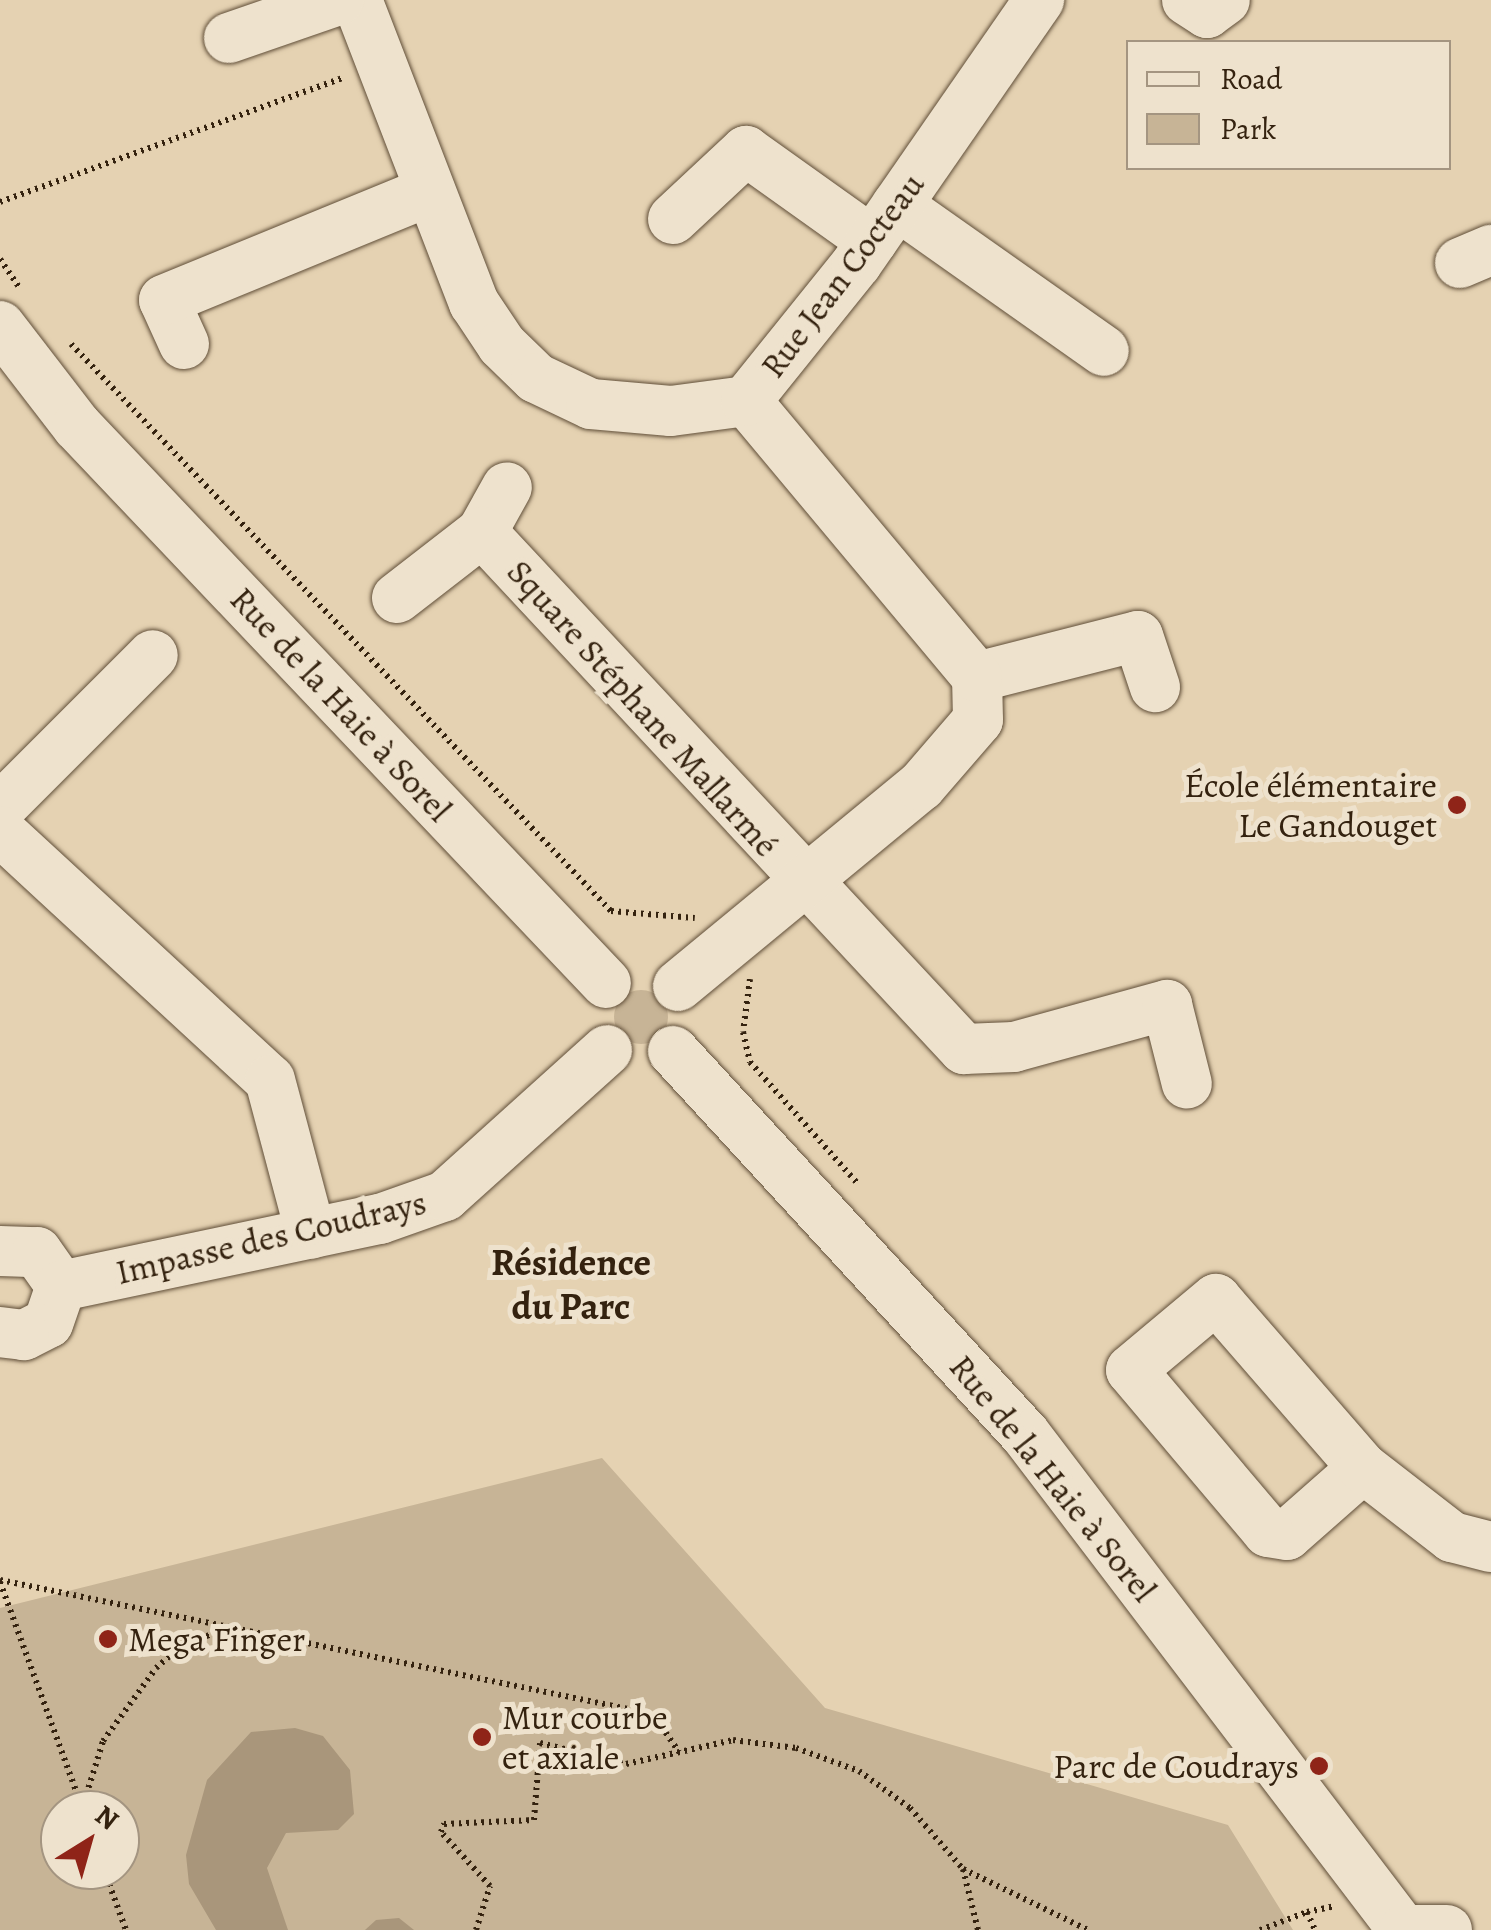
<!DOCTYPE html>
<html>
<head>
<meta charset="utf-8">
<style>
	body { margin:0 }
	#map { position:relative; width:1491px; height:1930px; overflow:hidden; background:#e5d2b2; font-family:Alegreya,serif }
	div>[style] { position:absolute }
	.green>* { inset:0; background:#c7b496 }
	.round { border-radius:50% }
	.water>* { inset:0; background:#a9967b }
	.path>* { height:6px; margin-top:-3px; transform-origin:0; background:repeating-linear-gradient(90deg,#34220f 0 2.5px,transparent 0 7.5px) }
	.roads { filter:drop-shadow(0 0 2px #604e38) drop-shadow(0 0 2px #604e38) }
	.minor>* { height:50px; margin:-25px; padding:0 25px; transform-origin:25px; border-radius:25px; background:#eee2cd }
	.dots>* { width:28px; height:28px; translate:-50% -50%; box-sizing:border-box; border:5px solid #eee2cd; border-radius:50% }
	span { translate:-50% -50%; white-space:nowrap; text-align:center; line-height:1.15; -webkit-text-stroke:10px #eee2cd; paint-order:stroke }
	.street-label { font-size:35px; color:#34220f }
	.poi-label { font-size:35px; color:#34220f }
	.right { translate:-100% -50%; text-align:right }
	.left { translate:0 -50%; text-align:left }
	.neighbourhood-label { font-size:38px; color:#34220f; font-weight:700 }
	.legend { position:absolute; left:1126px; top:40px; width:325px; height:130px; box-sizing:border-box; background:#eee2cd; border:2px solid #a49581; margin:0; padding:12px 18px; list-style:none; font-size:30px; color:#34220f }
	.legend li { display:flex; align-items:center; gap:20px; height:50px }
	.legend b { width:50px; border:2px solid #a49581 }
	.north { position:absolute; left:40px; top:1790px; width:100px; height:100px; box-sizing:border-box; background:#eee2cd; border:2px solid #a49581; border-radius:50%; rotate:37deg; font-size:28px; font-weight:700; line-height:40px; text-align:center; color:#34220f }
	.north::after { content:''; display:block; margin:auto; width:35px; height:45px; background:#8f2418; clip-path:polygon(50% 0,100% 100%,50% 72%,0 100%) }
</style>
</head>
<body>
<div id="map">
	<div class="green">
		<div class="round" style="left:614px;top:990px;width:54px;height:54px"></div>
		<div style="clip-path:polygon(evenodd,602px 1458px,825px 1708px,1228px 1825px,1293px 1930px,0 1930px,0 1608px,602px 1458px,60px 1810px,120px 1810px,120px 1870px,60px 1870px,60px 1810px)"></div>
	</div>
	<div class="water">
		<div style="clip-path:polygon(295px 1728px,323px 1736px,350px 1770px,354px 1814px,338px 1830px,286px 1833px,267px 1868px,288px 1930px,216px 1930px,189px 1884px,186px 1855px,207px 1780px,251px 1732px)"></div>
		<div style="clip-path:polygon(399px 1918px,414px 1930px,365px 1930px,376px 1920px)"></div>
	</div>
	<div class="path">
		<div style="left:0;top:202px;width:364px;rotate:-19.9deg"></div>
		<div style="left:0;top:259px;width:34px;rotate:56deg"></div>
		<div style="left:71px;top:344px;width:783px;rotate:46.4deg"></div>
		<div style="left:611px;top:911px;width:84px;rotate:4.8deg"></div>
		<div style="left:750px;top:979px;width:53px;rotate:97.5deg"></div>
		<div style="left:743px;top:1032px;width:31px;rotate:77deg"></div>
		<div style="left:750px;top:1062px;width:163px;rotate:48.5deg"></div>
		<div style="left:0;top:1580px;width:667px;rotate:11.6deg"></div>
		<div style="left:653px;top:1714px;width:46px;rotate:55.6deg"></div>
		<div style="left:0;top:1582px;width:236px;rotate:70deg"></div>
		<div style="left:82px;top:1809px;width:71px;rotate:-72.8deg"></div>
		<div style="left:103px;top:1741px;width:90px;rotate:-54deg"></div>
		<div style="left:156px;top:1668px;width:38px;rotate:-41deg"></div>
		<div style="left:185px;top:1643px;width:48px;rotate:-18.1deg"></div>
		<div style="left:963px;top:1869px;width:139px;rotate:26deg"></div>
		<div style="left:104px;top:1870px;width:64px;rotate:69.9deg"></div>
		<div style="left:1307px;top:1912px;width:29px;rotate:-12deg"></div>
		<div style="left:476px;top:1930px;width:46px;rotate:-72.3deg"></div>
		<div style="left:490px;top:1886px;width:73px;rotate:-132.2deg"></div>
		<div style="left:441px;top:1832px;width:9px;rotate:-69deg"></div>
		<div style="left:444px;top:1824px;width:90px;rotate:-2.5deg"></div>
		<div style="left:534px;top:1820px;width:77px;rotate:-85.5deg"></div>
		<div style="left:540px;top:1743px;width:89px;rotate:13.7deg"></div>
		<div style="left:626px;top:1764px;width:110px;rotate:-12.6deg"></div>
		<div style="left:733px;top:1740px;width:64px;rotate:7.2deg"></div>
		<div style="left:796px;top:1748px;width:67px;rotate:20.1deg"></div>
		<div style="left:859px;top:1771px;width:63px;rotate:36deg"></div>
		<div style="left:910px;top:1808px;width:81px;rotate:49deg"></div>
		<div style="left:963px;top:1869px;width:63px;rotate:76.2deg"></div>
		<div style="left:1260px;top:1930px;width:50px;rotate:-21deg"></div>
		<div style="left:1307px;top:1912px;width:20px;rotate:66deg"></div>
	</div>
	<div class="roads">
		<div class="minor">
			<div style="left:357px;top:0;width:325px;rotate:68.9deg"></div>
			<div style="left:474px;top:303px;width:50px;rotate:56.3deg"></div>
			<div style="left:502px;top:345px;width:47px;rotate:44.1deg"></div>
			<div style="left:536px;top:378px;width:61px;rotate:25.3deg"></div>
			<div style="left:591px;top:404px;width:80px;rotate:5deg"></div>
			<div style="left:671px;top:411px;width:76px;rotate:-7.6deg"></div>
			<div style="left:1187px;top:0;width:24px;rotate:33deg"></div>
			<div style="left:1207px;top:13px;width:22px;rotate:-36deg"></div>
			<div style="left:229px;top:38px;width:116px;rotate:-19.1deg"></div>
			<div style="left:897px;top:205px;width:253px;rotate:35.2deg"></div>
			<div style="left:673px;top:219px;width:100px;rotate:-43deg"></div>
			<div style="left:746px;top:151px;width:155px;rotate:35.5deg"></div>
			<div style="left:1460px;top:263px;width:34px;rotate:-23deg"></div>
			<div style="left:0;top:326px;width:126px;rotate:52.4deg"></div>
			<div style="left:77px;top:426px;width:768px;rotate:46.48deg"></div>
			<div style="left:184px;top:344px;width:48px;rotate:-114.4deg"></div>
			<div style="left:164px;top:300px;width:287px;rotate:-22.3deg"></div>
			<div style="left:482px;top:532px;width:51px;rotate:-60.9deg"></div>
			<div style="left:397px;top:598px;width:108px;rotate:-37.8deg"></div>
			<div style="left:482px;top:532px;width:707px;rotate:47.01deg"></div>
			<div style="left:964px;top:1049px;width:50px;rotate:-2.3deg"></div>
			<div style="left:1014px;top:1047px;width:159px;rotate:-15.4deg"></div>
			<div style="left:1167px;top:1005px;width:81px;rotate:75.8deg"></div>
			<div style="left:977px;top:677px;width:166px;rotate:-14.3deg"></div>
			<div style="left:1138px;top:636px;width:54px;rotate:71.6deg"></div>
			<div style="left:0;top:808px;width:216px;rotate:-45deg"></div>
			<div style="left:0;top:831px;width:367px;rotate:42.7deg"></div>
			<div style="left:270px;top:1080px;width:159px;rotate:75.1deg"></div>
			<div style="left:678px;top:986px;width:315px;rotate:-39.5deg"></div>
			<div style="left:921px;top:786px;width:87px;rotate:-49.2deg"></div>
			<div style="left:978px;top:720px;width:43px;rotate:-91.3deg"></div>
			<div style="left:977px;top:677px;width:360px;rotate:-129.9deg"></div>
			<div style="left:746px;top:401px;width:177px;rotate:-51.2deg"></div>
			<div style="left:857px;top:263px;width:320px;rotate:-55.3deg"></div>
			<div style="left:673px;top:1051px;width:520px;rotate:47.42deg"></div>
			<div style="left:1025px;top:1434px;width:624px;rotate:52.69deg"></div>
			<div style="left:0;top:1251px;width:37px;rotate:2deg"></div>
			<div style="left:37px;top:1252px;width:42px;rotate:54.8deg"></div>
			<div style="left:61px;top:1286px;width:39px;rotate:109deg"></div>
			<div style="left:48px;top:1323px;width:27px;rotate:153deg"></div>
			<div style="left:24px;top:1335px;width:24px;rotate:-173deg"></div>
			<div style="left:61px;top:1286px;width:326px;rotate:-11.9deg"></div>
			<div style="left:380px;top:1219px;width:69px;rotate:-19.5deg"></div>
			<div style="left:445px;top:1196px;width:218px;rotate:-42deg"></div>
			<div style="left:1216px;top:1299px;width:224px;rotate:49deg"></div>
			<div style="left:1363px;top:1468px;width:101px;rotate:138.6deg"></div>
			<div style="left:1287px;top:1535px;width:19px;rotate:-171deg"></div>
			<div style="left:1268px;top:1532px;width:212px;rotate:-130.2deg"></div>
			<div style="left:1131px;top:1370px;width:111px;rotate:-39.9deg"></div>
			<div style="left:1363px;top:1468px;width:113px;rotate:37.8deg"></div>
			<div style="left:1452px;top:1537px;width:40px;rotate:14.4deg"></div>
			<div style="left:1404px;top:1930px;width:43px"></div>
		</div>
	</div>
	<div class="dots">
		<div style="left:1457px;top:805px;background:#8f2418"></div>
		<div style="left:108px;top:1639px;background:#8f2418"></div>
		<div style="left:482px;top:1737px;background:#8f2418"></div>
		<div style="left:1319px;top:1766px;background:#8f2418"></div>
	</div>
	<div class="street-label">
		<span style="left:842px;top:275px;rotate:-53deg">Rue Jean Cocteau</span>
		<span style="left:341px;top:704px;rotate:47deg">Rue de la Haie à Sorel</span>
		<span style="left:643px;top:708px;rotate:48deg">Square Stéphane Mallarmé</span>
		<span style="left:271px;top:1237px;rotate:-13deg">Impasse des Coudrays</span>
		<span style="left:1053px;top:1478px;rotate:51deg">Rue de la Haie à Sorel</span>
	</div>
	<div class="poi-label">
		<span class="right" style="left:1437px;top:805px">École élémentaire<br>Le Gandouget</span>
		<span class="left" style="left:128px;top:1639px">Mega Finger</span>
		<span class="left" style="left:502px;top:1737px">Mur courbe<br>et axiale</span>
		<span class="right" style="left:1299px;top:1766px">Parc de Coudrays</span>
	</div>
	<div class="neighbourhood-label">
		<span style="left:571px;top:1285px">Résidence<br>du Parc</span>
	</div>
	<ul class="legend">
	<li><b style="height:12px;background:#eee2cd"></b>Road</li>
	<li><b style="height:28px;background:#c7b496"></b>Park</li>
	</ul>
	<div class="north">N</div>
</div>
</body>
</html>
